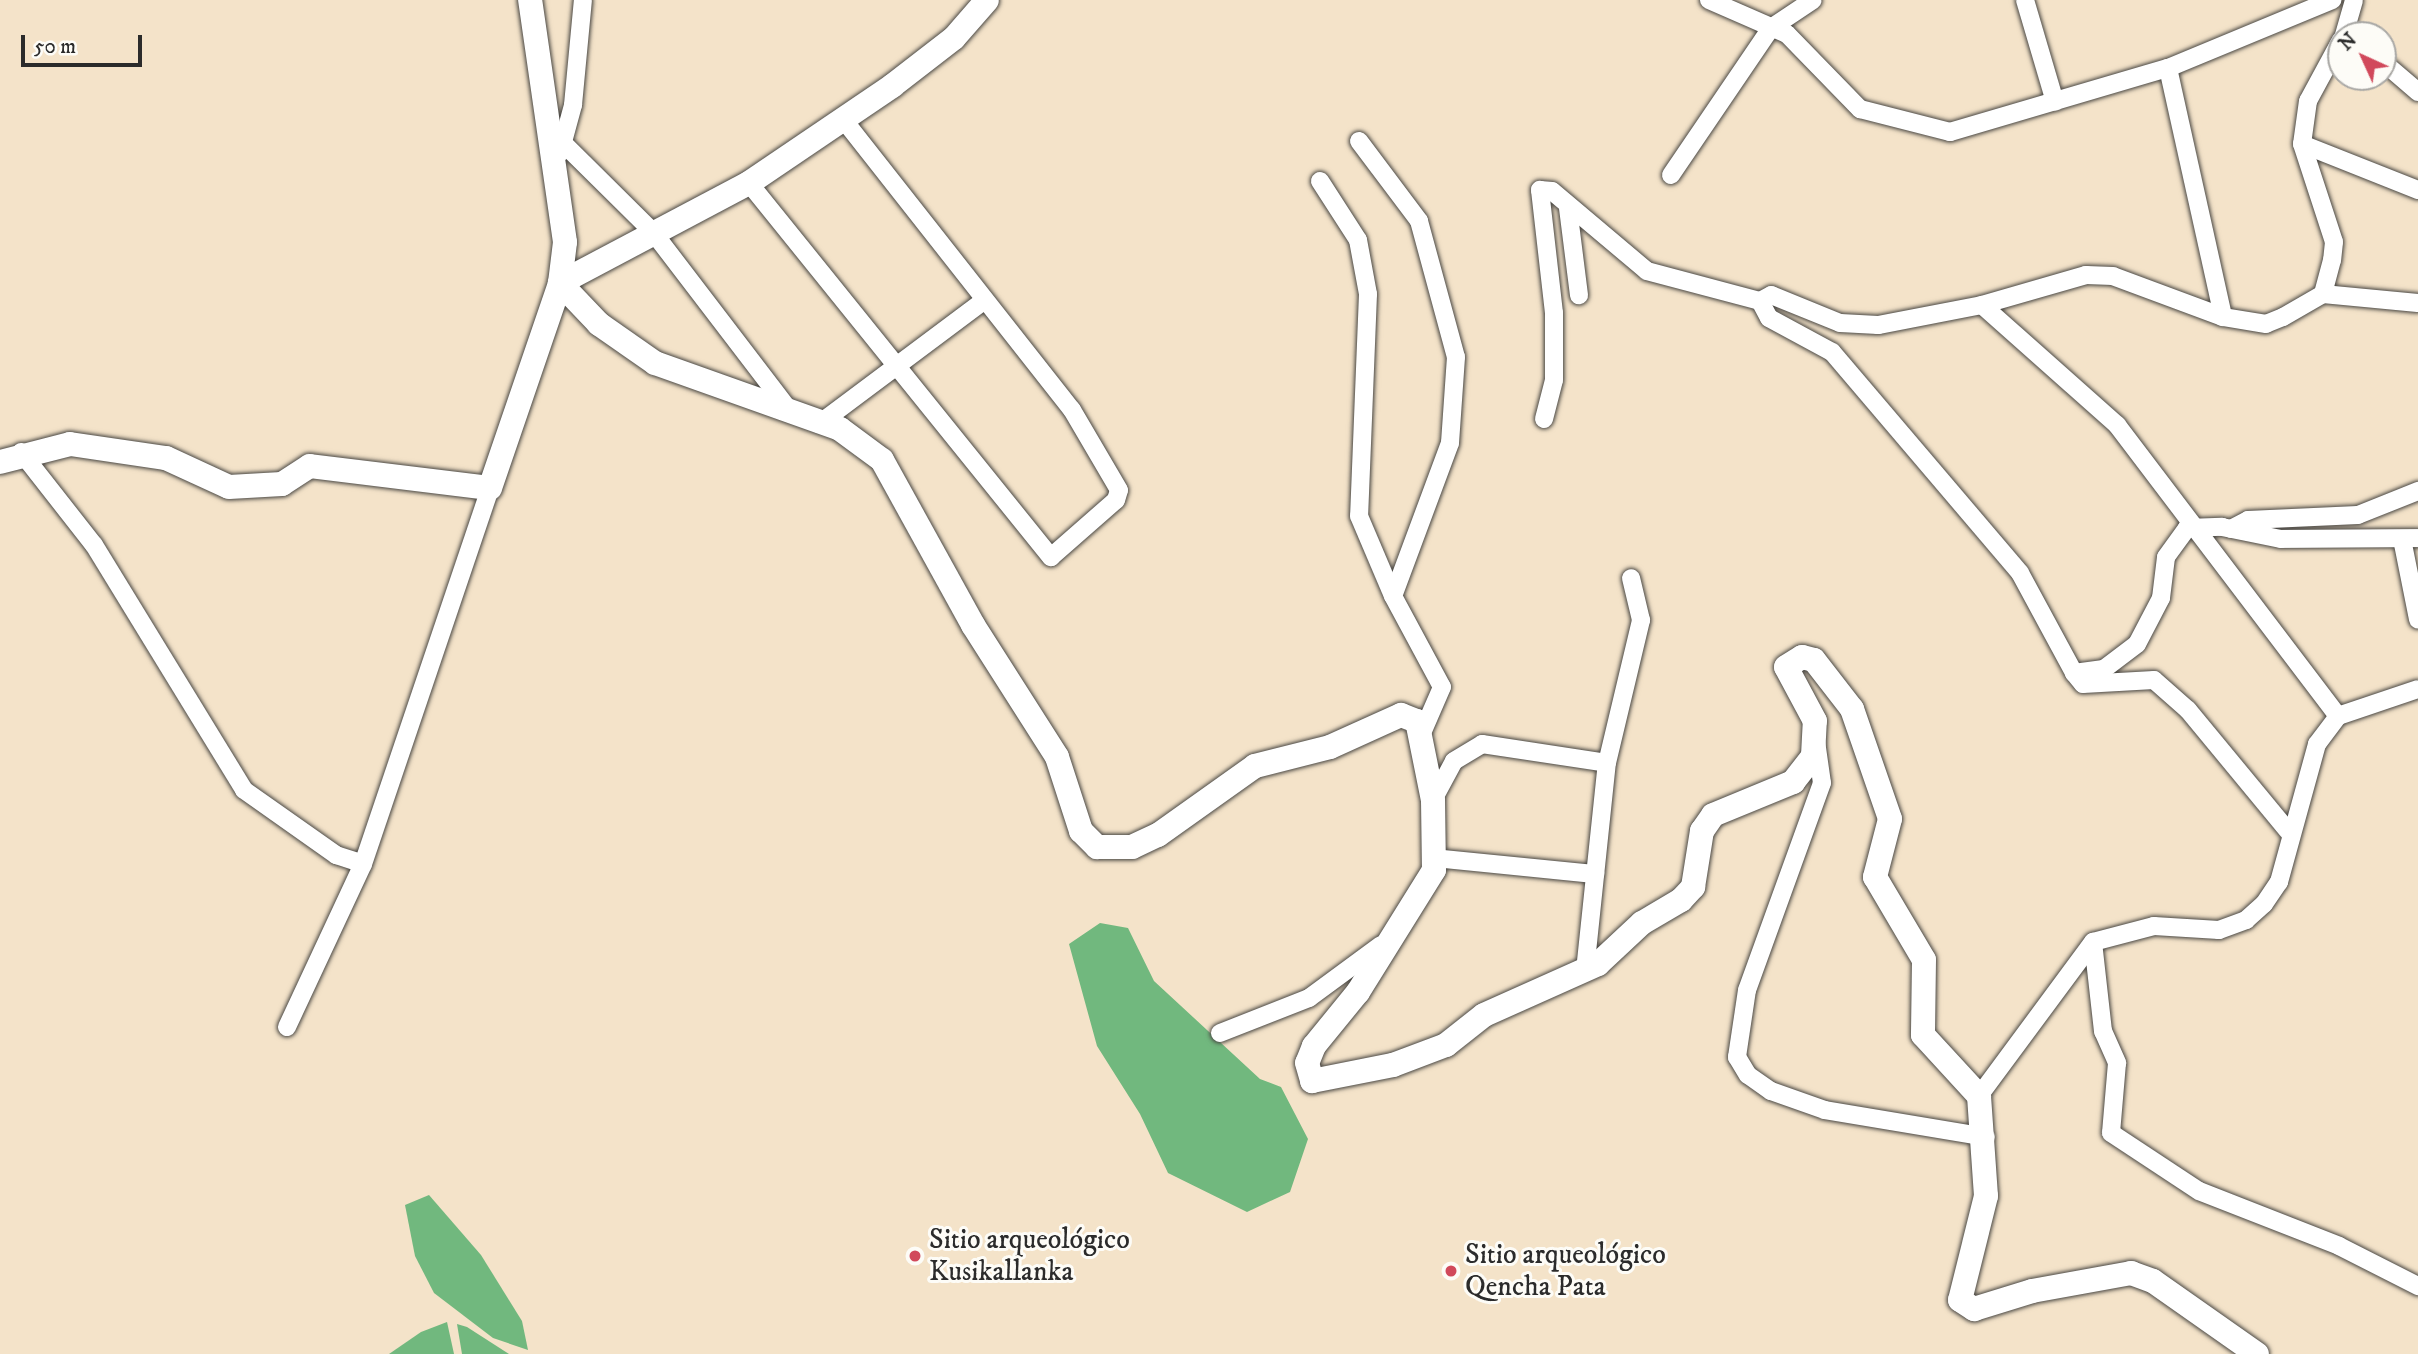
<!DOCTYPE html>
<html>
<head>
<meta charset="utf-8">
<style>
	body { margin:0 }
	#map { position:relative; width:2418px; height:1354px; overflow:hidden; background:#f4e3c9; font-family:"IM FELL DW Pica",serif }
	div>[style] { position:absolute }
	.forest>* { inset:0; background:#71b87e }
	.roads { filter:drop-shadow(0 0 2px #494743) drop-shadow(0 0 2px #494743) }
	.street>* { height:18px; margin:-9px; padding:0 9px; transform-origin:9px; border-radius:9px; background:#fff }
	.secondary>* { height:24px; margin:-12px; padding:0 12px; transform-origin:12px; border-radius:12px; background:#fff }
	.dots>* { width:19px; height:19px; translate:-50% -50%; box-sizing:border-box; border:4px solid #fdfcf7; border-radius:50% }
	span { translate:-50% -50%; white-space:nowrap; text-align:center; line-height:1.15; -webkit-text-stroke:6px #fdfcf7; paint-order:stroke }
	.poi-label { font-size:28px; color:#2b2b2b }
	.left { translate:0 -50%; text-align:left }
	.north { position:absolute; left:2327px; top:21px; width:70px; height:70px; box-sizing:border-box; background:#fdfcf7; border:2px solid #a9a8a5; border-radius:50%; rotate:315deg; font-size:19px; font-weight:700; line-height:28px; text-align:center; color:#2b2b2b }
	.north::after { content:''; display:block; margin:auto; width:24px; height:32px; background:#d1495b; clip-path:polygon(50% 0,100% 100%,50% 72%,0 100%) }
	.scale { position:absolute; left:21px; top:35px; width:121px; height:32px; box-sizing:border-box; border:4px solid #2b2b2b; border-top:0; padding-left:9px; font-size:21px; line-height:24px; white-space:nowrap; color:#2b2b2b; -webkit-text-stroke:5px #fdfcf7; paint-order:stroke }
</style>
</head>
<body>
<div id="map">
	<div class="forest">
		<div style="clip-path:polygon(1100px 923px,1128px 928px,1154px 981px,1260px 1079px,1281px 1087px,1308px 1139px,1290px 1192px,1247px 1212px,1168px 1173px,1140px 1114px,1097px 1046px,1069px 944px)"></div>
		<div style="clip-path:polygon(429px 1195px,481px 1255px,522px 1321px,528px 1350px,493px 1338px,434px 1293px,415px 1256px,405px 1205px)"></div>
		<div style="clip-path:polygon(447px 1322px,454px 1354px,389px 1354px,421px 1332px)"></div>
		<div style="clip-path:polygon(457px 1324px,467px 1327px,509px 1354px,462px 1354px)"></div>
	</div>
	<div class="roads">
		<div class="street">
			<div style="left:1709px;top:0;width:85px;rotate:23.6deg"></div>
			<div style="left:1787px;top:34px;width:105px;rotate:45.8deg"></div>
			<div style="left:1860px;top:109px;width:93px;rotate:14.3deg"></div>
			<div style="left:1950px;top:132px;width:227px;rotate:-16.4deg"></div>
			<div style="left:2168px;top:68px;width:178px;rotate:-22.5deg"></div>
			<div style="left:2025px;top:0;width:106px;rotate:73.6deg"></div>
			<div style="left:2344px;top:35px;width:36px;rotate:-74deg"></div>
			<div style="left:2341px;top:40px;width:69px;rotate:118.4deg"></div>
			<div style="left:2308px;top:101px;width:43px;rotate:97.9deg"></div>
			<div style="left:2302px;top:144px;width:103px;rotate:71.9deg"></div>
			<div style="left:2334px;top:242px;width:18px;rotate:96deg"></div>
			<div style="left:2332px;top:260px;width:35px;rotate:105deg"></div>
			<div style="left:2323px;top:294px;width:46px;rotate:150.1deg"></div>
			<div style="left:2283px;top:317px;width:18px;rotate:158deg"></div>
			<div style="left:2266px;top:324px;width:44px;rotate:-170.8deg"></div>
			<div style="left:2223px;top:317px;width:117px;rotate:-159.6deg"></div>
			<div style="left:2113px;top:276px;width:27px;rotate:-178deg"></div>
			<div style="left:2086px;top:275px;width:108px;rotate:163.9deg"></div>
			<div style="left:1982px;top:305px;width:106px;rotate:169.1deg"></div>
			<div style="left:1878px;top:325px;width:38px;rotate:-177deg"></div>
			<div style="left:1840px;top:323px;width:74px;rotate:-157.9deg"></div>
			<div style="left:1771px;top:295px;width:13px;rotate:151deg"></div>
			<div style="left:1760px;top:301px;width:19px;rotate:62deg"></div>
			<div style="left:1769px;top:318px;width:72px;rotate:28.4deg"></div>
			<div style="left:1832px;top:352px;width:290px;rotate:49.6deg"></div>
			<div style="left:2020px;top:573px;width:114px;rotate:61.6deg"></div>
			<div style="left:2074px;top:673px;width:30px;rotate:-8deg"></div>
			<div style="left:2104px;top:669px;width:41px;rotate:-37.1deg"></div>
			<div style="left:2137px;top:644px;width:52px;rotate:-62.4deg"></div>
			<div style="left:2161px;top:598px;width:41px;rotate:-83deg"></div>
			<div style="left:2166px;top:557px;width:36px;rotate:-54deg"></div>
			<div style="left:2187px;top:528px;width:35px;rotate:-2deg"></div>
			<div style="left:2222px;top:527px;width:60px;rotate:11.5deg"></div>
			<div style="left:2281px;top:539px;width:137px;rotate:-0.4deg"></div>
			<div style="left:2383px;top:62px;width:46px;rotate:40.6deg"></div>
			<div style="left:2168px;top:68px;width:255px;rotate:77.5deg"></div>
			<div style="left:1359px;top:141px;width:100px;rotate:53.1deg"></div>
			<div style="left:1419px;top:221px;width:141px;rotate:74.8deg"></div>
			<div style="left:1456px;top:357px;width:86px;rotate:94deg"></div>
			<div style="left:1450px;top:443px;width:163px;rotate:110.4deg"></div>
			<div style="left:563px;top:143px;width:127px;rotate:44.7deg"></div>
			<div style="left:653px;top:232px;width:225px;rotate:52.6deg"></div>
			<div style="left:2302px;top:144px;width:125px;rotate:21.6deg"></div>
			<div style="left:560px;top:153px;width:50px;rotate:-74.8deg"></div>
			<div style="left:573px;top:105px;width:105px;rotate:-84.6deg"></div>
			<div style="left:1671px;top:175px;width:178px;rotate:-55.8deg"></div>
			<div style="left:1771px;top:28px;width:50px;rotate:-33.7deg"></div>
			<div style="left:1320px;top:181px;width:70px;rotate:57.2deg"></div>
			<div style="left:1358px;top:240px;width:55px;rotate:79.5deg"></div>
			<div style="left:1368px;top:294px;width:222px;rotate:92.3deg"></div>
			<div style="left:1359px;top:516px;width:87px;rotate:67deg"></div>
			<div style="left:1393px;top:596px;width:103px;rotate:61.7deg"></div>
			<div style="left:1442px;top:687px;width:50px;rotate:113.5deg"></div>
			<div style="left:749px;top:183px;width:481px;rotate:51.1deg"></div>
			<div style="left:1051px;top:557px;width:86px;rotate:-41.2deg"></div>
			<div style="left:1116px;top:500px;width:10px;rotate:-73deg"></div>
			<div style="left:1119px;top:490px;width:93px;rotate:-120.4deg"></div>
			<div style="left:1072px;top:410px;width:370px;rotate:-128.2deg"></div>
			<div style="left:1568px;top:208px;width:88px;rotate:82.8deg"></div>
			<div style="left:2323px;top:294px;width:95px;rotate:5.4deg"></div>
			<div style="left:1982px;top:305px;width:181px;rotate:41.6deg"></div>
			<div style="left:2117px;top:425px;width:365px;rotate:52.8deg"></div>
			<div style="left:1544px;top:419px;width:40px;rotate:-75.6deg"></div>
			<div style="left:1554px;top:380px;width:67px;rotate:-90deg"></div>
			<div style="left:1554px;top:313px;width:124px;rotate:-96.5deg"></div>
			<div style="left:1540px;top:190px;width:12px;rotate:5deg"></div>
			<div style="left:1552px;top:191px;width:124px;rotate:40.1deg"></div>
			<div style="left:1647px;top:271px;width:117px;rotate:14.9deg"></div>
			<div style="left:819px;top:424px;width:202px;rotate:-36.8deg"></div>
			<div style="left:21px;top:452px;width:118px;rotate:51.9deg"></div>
			<div style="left:94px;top:545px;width:287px;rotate:58.5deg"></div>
			<div style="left:244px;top:790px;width:113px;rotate:35.2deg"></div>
			<div style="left:336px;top:855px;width:28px;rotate:18deg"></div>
			<div style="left:2231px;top:529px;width:19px;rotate:-28deg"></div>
			<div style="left:2248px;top:520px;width:110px;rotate:-2.6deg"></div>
			<div style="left:2358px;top:515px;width:65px;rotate:-21.8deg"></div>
			<div style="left:2402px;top:539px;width:82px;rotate:78.7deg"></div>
			<div style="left:2074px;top:673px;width:14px;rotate:51deg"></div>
			<div style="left:2083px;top:684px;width:71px;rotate:-3.2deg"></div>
			<div style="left:2154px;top:680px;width:45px;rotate:41.4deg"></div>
			<div style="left:2188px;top:710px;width:157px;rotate:50.4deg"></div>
			<div style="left:1816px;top:741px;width:42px;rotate:81.9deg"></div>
			<div style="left:1822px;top:783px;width:220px;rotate:109.9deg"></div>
			<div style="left:1747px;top:990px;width:68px;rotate:98.5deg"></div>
			<div style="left:1737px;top:1057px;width:21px;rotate:59deg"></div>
			<div style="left:1748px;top:1075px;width:28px;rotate:35deg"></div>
			<div style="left:1771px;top:1091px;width:57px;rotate:19.4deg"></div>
			<div style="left:1825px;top:1110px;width:163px;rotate:9.5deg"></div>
			<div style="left:1433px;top:800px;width:44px;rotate:-61.7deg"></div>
			<div style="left:1454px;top:761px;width:33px;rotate:-31deg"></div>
			<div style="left:1482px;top:744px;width:126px;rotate:8.6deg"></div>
			<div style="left:1434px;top:858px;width:162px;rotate:5.7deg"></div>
			<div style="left:2093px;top:942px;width:90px;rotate:83.6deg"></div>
			<div style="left:2103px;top:1031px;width:35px;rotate:66deg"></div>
			<div style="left:2117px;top:1063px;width:70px;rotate:94.9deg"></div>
			<div style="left:2111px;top:1133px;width:105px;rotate:33.4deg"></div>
			<div style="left:2199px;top:1191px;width:150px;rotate:21.4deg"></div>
			<div style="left:2339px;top:1246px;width:89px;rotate:26.9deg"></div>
			<div style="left:1585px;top:971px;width:209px;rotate:-84deg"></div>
			<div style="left:1607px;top:763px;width:147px;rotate:-76.6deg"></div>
			<div style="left:1641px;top:620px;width:43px;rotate:-103.4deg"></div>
			<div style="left:287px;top:1027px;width:180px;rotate:-65deg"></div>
			<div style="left:363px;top:864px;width:397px;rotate:-71.3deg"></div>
			<div style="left:1220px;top:1033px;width:96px;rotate:-21.5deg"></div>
			<div style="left:1309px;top:998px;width:89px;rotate:-36.4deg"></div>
			<div style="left:1979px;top:1096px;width:192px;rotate:-53.5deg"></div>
			<div style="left:2093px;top:942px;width:63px;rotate:-14.7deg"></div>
			<div style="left:2154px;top:926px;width:65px;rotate:3.5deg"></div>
			<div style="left:2219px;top:930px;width:29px;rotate:-20deg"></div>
			<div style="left:2246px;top:920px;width:24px;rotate:-42deg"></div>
			<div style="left:2264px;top:904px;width:27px;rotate:-56deg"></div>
			<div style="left:2279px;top:882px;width:143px;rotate:-74.6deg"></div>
			<div style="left:2317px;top:744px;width:35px;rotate:-53deg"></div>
			<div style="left:2338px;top:716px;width:84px;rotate:-18.6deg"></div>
		</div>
		<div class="secondary">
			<div style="left:560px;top:283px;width:57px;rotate:46.4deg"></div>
			<div style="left:599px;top:324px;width:68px;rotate:34.9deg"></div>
			<div style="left:655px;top:363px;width:196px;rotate:19.6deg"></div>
			<div style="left:840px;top:429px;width:52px;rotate:36.4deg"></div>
			<div style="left:882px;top:460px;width:188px;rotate:61.1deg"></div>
			<div style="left:973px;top:625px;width:156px;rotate:57.5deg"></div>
			<div style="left:1057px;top:757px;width:78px;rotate:72deg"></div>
			<div style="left:1081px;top:831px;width:23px;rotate:45deg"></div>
			<div style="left:1097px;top:847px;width:35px"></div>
			<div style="left:1132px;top:847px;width:29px;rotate:-25deg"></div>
			<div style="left:1158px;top:835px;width:119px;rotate:-35.4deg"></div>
			<div style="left:1255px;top:766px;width:77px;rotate:-14.2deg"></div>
			<div style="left:1330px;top:747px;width:78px;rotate:-24.3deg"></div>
			<div style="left:1401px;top:715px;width:17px;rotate:21deg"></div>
			<div style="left:1417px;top:721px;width:81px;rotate:78.6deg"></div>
			<div style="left:1433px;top:800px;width:70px;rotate:89.2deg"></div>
			<div style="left:1434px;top:870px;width:144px;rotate:121.9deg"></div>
			<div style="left:1358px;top:992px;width:70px;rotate:129.2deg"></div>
			<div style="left:1314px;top:1046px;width:18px;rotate:112deg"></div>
			<div style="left:1307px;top:1063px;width:19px;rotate:74deg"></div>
			<div style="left:1312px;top:1081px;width:83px;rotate:-11.2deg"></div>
			<div style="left:1393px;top:1065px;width:57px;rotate:-20.7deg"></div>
			<div style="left:1446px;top:1045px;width:48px;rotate:-38.3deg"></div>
			<div style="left:1484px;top:1015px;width:125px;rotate:-24.1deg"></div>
			<div style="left:1598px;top:964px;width:60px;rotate:-43deg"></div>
			<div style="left:1642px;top:923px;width:45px;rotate:-30.5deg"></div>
			<div style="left:1681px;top:900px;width:18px;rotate:-47deg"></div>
			<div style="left:1693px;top:887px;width:57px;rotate:-80.9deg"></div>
			<div style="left:1702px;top:831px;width:19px;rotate:-55deg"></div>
			<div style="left:1713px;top:815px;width:87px;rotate:-22.4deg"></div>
			<div style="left:1793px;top:782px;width:33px;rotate:-52deg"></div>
			<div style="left:1813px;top:756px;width:35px;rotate:-87deg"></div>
			<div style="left:1815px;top:721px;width:61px;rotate:-118.2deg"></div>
			<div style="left:1786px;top:667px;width:19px;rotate:-32deg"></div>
			<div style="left:1802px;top:657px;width:12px;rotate:14deg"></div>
			<div style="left:1814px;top:660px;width:62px;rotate:52.2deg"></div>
			<div style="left:1852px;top:709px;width:116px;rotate:70.9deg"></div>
			<div style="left:1890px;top:819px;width:60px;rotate:104.5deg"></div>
			<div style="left:1875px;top:877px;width:96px;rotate:59.4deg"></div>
			<div style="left:1924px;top:960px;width:75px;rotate:90.8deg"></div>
			<div style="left:1923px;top:1035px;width:83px;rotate:47.4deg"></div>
			<div style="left:1979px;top:1096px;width:100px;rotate:86deg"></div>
			<div style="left:1986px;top:1196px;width:107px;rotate:104deg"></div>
			<div style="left:1960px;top:1300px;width:17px;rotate:33deg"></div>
			<div style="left:1974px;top:1309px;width:61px;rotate:-17.2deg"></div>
			<div style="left:2032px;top:1291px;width:101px;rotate:-10.3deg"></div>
			<div style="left:2131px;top:1273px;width:23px;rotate:20deg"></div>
			<div style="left:2153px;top:1281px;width:127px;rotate:35.1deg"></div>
			<div style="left:560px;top:283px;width:214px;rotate:-27.9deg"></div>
			<div style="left:749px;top:183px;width:173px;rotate:-34.1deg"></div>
			<div style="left:892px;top:86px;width:78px;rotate:-37.7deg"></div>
			<div style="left:954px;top:38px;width:50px;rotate:-49deg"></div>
			<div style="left:0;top:462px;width:72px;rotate:-14.4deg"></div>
			<div style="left:70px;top:444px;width:97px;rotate:8.3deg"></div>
			<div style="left:166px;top:458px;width:69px;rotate:24.7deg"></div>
			<div style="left:229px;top:487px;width:53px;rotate:-3.2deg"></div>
			<div style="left:282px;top:484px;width:33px;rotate:-33deg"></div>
			<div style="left:310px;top:466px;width:181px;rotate:7deg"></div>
			<div style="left:490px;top:488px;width:217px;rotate:-71.1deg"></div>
			<div style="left:560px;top:283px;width:41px;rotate:-83deg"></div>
			<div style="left:565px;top:242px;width:245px;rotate:-98.2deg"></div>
		</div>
	</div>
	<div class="dots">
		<div style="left:915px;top:1256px;background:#d1495b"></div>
		<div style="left:1451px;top:1271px;background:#d1495b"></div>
	</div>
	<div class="poi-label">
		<span class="left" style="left:929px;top:1256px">Sitio arqueológico<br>Kusikallanka</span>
		<span class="left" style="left:1465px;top:1271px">Sitio arqueológico<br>Qencha Pata</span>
	</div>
	<div class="north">N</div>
	<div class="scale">50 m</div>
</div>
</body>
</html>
